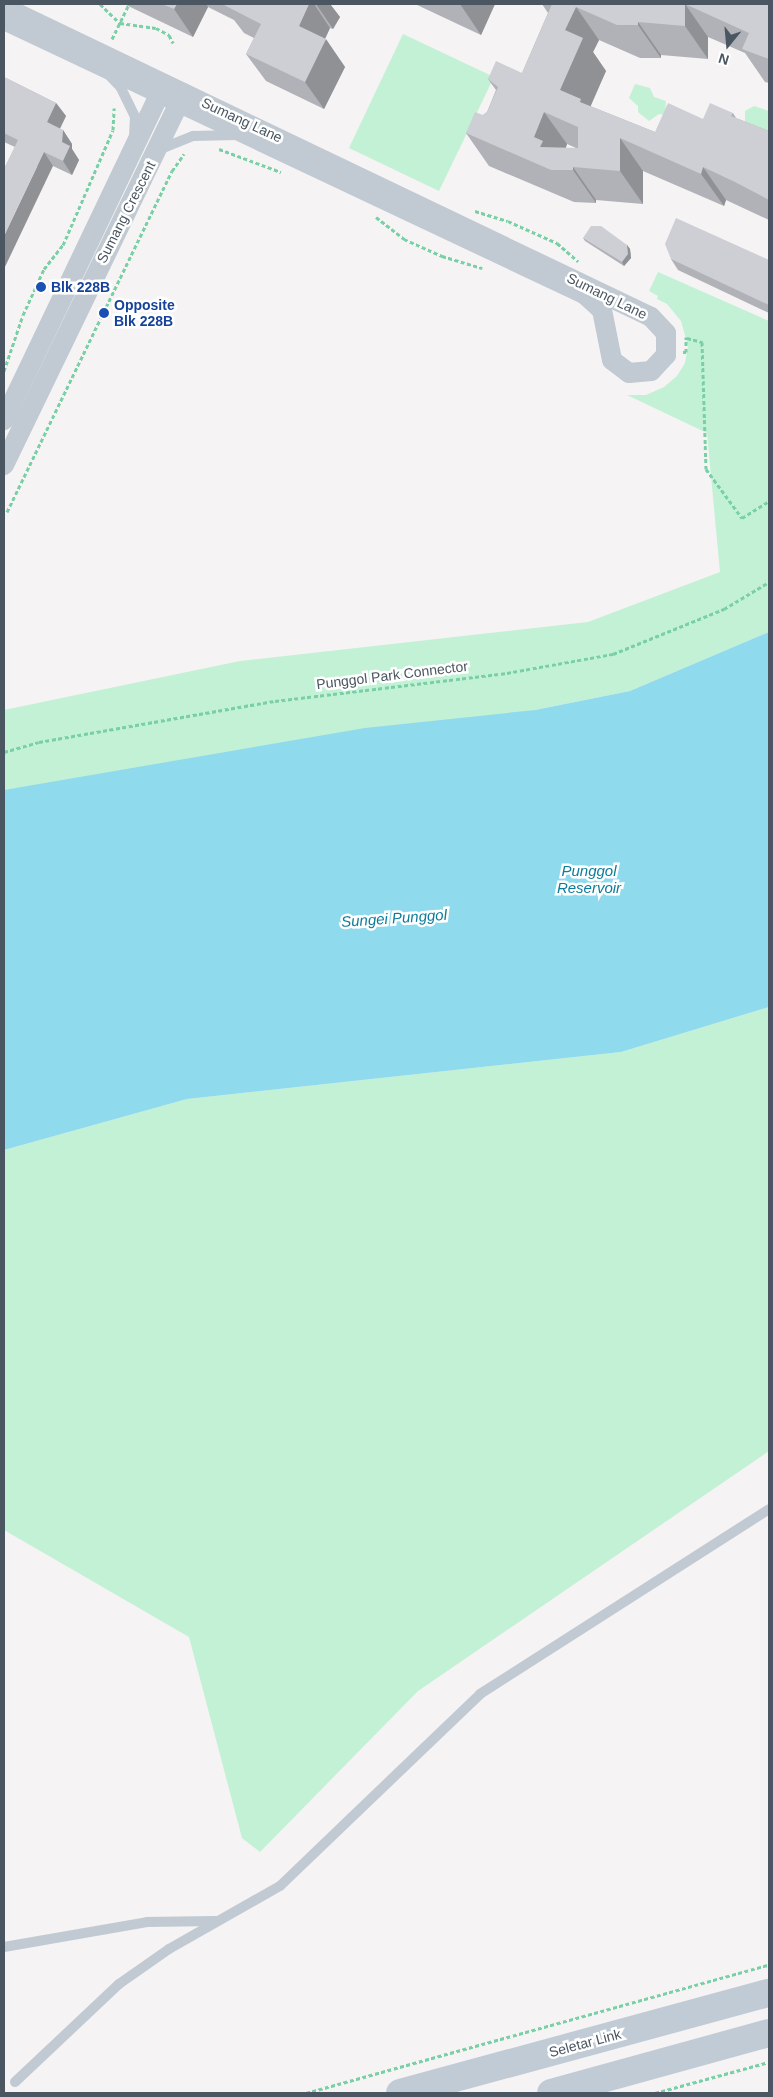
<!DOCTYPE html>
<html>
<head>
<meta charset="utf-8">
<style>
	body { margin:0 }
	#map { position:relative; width:773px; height:2097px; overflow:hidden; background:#f5f3f3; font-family:Arial,sans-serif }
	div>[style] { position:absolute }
	.green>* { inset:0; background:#c3f1d5 }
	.water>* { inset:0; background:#90daee }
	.path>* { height:3px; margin-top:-1.5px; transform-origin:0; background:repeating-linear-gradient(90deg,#7ad0a6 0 4px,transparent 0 6.5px) }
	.lane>* { height:10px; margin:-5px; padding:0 5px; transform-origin:5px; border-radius:5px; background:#c1cad2 }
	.street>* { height:20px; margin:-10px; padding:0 10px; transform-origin:10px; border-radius:10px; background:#c1cad2 }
	.secondary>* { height:28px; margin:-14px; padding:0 14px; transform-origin:14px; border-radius:14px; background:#c1cbd6 }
	.wall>* { inset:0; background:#b0b2b7 }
	.shaded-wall>* { inset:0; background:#909195 }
	.building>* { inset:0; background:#cdcfd5 }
	.dots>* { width:14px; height:14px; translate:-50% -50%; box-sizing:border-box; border:2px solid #fff; border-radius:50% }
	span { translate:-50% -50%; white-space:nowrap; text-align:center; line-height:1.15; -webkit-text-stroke:5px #fff; paint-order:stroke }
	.street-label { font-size:14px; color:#4a5661 }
	.transit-label { font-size:14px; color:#164399; font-weight:700 }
	.left { translate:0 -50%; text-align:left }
	.water-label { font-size:15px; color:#0c7c9b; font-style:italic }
	.frame { position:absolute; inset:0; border:5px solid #4a5661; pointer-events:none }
	.north { position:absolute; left:703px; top:20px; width:50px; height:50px; -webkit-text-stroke:4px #fff; paint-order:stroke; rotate:197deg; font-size:14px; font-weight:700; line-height:20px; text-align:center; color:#4a5661 }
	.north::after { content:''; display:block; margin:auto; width:18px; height:22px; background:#4a5661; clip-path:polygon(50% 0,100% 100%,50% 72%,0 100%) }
</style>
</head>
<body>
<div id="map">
	<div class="green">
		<div style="clip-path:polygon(403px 34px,494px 77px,439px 191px,349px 148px)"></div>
		<div style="clip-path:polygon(635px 84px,650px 88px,654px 97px,666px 101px,665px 115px,659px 114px,649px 121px,638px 112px,638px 106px,629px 98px)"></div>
		<div style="clip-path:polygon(754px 106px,769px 111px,769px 135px,759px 127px,745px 123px,745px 111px)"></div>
		<div style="clip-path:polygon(658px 272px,769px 321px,769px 632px,630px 691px,535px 710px,4px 790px,4px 710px,240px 661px,588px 622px,720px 572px,707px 433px,627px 395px,646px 395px,664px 387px,677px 376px,685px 363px,688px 346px,681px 321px,667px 304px,657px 299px,658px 296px,649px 291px)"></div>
		<div style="clip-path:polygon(769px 1007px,769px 1451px,418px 1691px,260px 1852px,242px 1838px,189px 1637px,4px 1530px,4px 1150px,187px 1099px,621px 1052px)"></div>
	</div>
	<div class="water">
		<div style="clip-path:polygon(769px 632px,769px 1007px,621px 1052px,187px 1099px,4px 1150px,4px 790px,365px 728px,535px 710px,630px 691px)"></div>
	</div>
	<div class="path">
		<div style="left:100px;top:4px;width:28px;rotate:44deg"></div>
		<div style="left:120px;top:23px;width:36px;rotate:8deg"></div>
		<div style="left:156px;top:28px;width:15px;rotate:28deg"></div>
		<div style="left:169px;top:35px;width:9px;rotate:63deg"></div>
		<div style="left:112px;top:39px;width:39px;rotate:-64deg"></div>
		<div style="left:219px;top:149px;width:66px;rotate:20.4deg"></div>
		<div style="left:475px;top:211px;width:34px;rotate:17deg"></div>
		<div style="left:508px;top:221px;width:54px;rotate:24.2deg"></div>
		<div style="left:557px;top:243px;width:28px;rotate:41deg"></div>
		<div style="left:376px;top:217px;width:36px;rotate:38deg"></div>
		<div style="left:404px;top:239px;width:42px;rotate:24.1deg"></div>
		<div style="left:442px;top:256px;width:42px;rotate:16.7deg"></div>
		<div style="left:687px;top:338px;width:16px;rotate:15deg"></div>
		<div style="left:702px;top:342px;width:127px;rotate:88.2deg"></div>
		<div style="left:706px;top:469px;width:61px;rotate:53.7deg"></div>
		<div style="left:742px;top:518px;width:32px;rotate:-32deg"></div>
		<div style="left:683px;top:352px;width:3px"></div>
		<div style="left:686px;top:352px;width:15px;rotate:-90deg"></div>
		<div style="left:4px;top:371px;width:59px;rotate:-71.3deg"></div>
		<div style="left:23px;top:315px;width:51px;rotate:-65.5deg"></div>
		<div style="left:44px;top:269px;width:31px;rotate:-52deg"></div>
		<div style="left:63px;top:245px;width:125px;rotate:-66.5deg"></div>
		<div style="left:113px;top:130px;width:22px;rotate:-87deg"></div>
		<div style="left:7px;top:512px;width:379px;rotate:-64.2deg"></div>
		<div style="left:172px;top:171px;width:21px;rotate:-55deg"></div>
		<div style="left:4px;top:752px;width:36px;rotate:-16deg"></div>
		<div style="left:39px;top:742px;width:240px;rotate:-9.9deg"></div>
		<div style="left:275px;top:701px;width:234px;rotate:-6.9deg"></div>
		<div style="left:507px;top:673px;width:108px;rotate:-10.2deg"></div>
		<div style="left:613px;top:654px;width:120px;rotate:-22.1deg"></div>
		<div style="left:724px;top:609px;width:52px;rotate:-31deg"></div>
		<div style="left:306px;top:2093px;width:480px;rotate:-15.5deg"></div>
		<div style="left:655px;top:2093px;width:118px;rotate:-15.2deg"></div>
	</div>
	<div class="lane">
		<div style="left:110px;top:76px;width:16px;rotate:47deg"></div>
		<div style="left:121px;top:88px;width:32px;rotate:64deg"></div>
		<div style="left:135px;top:117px;width:17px;rotate:93deg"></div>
		<div style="left:158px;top:150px;width:38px;rotate:-22deg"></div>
		<div style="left:193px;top:136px;width:43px;rotate:-1.3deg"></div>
		<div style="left:4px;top:1947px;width:145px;rotate:-9.9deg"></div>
		<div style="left:147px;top:1922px;width:68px;rotate:-0.8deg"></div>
		<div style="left:15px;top:2082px;width:143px;rotate:-43.3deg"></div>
		<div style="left:119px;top:1984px;width:61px;rotate:-35deg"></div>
		<div style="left:169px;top:1949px;width:128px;rotate:-29.6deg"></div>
		<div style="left:280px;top:1886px;width:277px;rotate:-43.8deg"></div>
		<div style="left:480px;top:1694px;width:343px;rotate:-32.6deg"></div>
	</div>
	<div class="street">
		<div style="left:4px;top:7px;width:717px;rotate:25.6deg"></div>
		<div style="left:651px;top:317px;width:22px;rotate:47deg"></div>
		<div style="left:666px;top:333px;width:22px;rotate:90deg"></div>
		<div style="left:666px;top:355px;width:22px;rotate:133deg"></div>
		<div style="left:651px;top:371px;width:22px;rotate:175deg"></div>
		<div style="left:629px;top:373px;width:21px;rotate:-143deg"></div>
		<div style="left:612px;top:360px;width:51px;rotate:-101.3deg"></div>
		<div style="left:602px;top:310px;width:24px;rotate:-138deg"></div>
		<div style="left:584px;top:294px;width:641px;rotate:-154.71deg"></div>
		<div style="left:4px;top:420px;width:372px;rotate:-64.5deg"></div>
		<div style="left:4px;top:465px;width:413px;rotate:-64.2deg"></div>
	</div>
	<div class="secondary">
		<div style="left:400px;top:2093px;width:382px;rotate:-15.2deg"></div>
		<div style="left:551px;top:2093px;width:226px;rotate:-15.4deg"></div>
	</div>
	<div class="wall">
		<div style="clip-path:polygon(124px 4px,330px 4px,340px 17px,333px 29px,330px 28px,325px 39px,345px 67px,324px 109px,266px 81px,246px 54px,254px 38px,244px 33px,234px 20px,208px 7px,193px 37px)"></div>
		<div style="clip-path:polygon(415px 4px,495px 4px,481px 35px)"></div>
		<div style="clip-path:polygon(evenodd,542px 4px,769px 4px,769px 83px,765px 82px,745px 53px,708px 37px,708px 59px,661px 55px,661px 58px,640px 58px,599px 40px,593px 52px,606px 71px,590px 106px,655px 132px,703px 119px,733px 113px,736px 118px,769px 131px,769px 220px,726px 200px,724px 206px,643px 171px,643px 204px,596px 200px,596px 203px,574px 202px,489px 166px,466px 133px,483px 115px,487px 112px,496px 90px,488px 79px,522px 73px,548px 13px,542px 4px,567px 144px,576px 148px,566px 148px,567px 144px)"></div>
		<div style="clip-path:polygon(4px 77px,56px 103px,66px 116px,60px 129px,63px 130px,72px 144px,72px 149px,79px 160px,72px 175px,53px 166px,4px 169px,15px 147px,4px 142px)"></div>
		<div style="clip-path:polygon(583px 238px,627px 245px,630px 249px,631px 258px,624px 266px,585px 241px)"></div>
		<div style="clip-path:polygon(671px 259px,769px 260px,769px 313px,678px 270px)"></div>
	</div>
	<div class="shaded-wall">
		<div style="clip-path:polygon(177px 4px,206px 4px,208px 7px,193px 37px,174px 9px)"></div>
		<div style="clip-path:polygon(309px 4px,314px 4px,330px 28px,318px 54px,299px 26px)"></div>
		<div style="clip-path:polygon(316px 4px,330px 4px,340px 17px,333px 29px)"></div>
		<div style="clip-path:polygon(460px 4px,495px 4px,481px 35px)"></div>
		<div style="clip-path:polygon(685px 4px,708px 37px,708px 59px,685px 26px)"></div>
		<div style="clip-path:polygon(576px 7px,599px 40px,593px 52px,606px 71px,589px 110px,560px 90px,565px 30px)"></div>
		<div style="clip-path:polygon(638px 22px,661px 55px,661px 58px,638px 25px)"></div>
		<div style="clip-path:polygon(326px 39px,345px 67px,324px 109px,305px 82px)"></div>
		<div style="clip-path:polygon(56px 103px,66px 116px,56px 136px,47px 122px)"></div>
		<div style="clip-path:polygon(544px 112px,567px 144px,559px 164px,540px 147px,534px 137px)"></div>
		<div style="clip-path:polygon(63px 130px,72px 144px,72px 149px,79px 160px,72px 175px,63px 161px,62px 142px)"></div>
		<div style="clip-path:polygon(620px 138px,643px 171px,643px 204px,620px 171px)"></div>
		<div style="clip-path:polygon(44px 152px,53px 166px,4px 269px,4px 236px)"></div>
		<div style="clip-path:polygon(573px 167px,596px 200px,596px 203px,573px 170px)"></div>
		<div style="clip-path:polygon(703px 167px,726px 200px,724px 206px,701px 174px)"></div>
		<div style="clip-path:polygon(627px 245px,630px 249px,631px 258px,624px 266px,622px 262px)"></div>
	</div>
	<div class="building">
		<div style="clip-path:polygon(162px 4px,177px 4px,174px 9px)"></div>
		<div style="clip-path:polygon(225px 4px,309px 4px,299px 26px,326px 39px,305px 82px,246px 54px,261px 24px,224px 5px)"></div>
		<div style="clip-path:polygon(evenodd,552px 4px,769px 4px,769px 59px,742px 49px,749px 33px,685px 4px,685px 26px,638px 22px,638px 25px,617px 25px,576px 7px,565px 30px,583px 38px,560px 90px,581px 99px,580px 102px,655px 132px,668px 103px,703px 119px,710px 103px,733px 113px,731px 116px,769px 131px,769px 200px,735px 182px,703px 167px,701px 174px,620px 138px,620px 171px,573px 167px,573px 170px,551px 170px,466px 133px,475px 112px,483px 115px,487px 112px,498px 87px,488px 79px,496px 61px,522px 73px,552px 4px,544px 112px,578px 127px,578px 148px,540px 147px,543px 141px,534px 137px,544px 112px)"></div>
		<div style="clip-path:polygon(4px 77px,56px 103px,47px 122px,63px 130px,62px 142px,70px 146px,63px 161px,44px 152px,4px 236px,4px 168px,4px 169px,18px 140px,4px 133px)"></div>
		<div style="clip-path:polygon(676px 218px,769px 260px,769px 305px,671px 259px,665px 244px)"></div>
		<div style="clip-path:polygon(591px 226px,601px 226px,627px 245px,628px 254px,622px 262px,583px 238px)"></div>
	</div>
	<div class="dots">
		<div style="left:41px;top:287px;background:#1a4fb4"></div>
		<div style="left:104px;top:313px;background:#1a4fb4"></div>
	</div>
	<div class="street-label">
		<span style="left:242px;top:120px;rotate:25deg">Sumang Lane</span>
		<span style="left:126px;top:212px;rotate:-63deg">Sumang Crescent</span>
		<span style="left:607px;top:296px;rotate:26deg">Sumang Lane</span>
		<span style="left:392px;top:675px;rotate:-7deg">Punggol Park Connector</span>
		<span style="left:585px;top:2043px;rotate:-15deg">Seletar Link</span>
	</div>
	<div class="transit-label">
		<span class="left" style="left:51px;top:287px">Blk 228B</span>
		<span class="left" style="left:114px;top:313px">Opposite<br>Blk 228B</span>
	</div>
	<div class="water-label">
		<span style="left:589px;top:879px">Punggol<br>Reservoir</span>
		<span style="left:394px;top:918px;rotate:-4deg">Sungei Punggol</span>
	</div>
	<div class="frame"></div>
	<div class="north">N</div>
</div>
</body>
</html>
